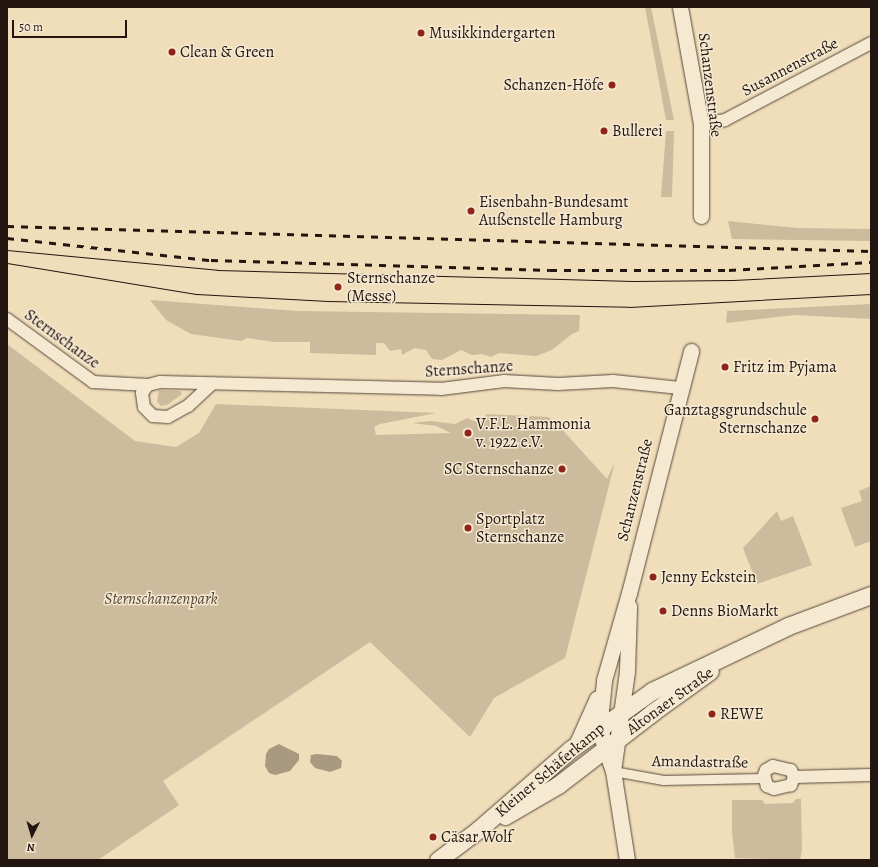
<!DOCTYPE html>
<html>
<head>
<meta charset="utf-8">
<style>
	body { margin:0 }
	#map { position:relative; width:878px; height:867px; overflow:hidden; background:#f0ddba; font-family:Alegreya,serif }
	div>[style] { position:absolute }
	.green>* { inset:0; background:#cdbb9d }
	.water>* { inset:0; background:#aa9981 }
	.roads { filter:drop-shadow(0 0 1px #56483b) drop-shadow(0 0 1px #56483b) }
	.pedestrian>* { height:9px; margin:-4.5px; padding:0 4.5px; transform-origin:4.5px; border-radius:4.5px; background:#f5e9d2 }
	.minor>* { height:12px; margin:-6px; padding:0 6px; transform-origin:6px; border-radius:6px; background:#f5e9d2 }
	.tertiary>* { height:15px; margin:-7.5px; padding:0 7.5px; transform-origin:7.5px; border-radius:7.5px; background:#f5e9d2 }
	.secondary>* { height:17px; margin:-8.5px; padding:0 8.5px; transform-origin:8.5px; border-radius:8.5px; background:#f5e9d2 }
	.tram>* { height:1px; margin:-0.5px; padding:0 0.5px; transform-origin:0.5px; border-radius:0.5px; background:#231611 }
	.rail>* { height:3px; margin-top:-1.5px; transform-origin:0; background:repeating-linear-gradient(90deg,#231611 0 7px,transparent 0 14px) }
	.dots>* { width:11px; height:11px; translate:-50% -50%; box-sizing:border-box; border:2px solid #f5e9d2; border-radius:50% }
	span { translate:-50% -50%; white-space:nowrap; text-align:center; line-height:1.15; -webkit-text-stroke:3px #f5e9d2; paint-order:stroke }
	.poi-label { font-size:16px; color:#231611 }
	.left { translate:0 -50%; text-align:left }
	.right { translate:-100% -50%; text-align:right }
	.street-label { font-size:16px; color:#231611 }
	.park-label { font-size:16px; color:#56483b; font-style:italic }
	.frame { position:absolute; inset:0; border:8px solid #231611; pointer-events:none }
	.north { position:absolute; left:12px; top:815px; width:40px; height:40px; -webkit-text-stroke:3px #f5e9d2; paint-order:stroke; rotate:185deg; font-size:11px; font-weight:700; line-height:16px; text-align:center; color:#231611 }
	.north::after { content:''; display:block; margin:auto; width:14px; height:18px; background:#231611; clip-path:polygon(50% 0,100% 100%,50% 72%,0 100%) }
	.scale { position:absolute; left:12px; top:20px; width:115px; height:18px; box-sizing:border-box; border:2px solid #231611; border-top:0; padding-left:5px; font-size:12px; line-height:14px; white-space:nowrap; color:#231611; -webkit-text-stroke:3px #f5e9d2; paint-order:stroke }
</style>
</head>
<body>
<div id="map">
	<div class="green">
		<div style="clip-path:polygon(645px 7px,651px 7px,674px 120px,666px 120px)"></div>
		<div style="clip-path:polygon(666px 131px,674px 131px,672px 197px,661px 197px)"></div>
		<div style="clip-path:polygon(728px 221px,797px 228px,871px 229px,871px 241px,732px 239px)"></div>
		<div style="clip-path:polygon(150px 300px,298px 311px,580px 315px,579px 331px,572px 334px,552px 350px,536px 356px,499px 353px,491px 357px,482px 354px,472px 355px,461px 350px,442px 360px,432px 359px,426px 350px,415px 348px,402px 355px,401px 349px,390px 351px,384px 343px,376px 343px,376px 355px,310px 353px,310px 342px,274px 342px,247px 338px,241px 341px,191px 334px,166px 320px)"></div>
		<div style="clip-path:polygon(871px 304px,871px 319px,795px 315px,726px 323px,727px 311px)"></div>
		<div style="clip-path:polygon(7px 344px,135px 441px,176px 447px,199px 433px,216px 404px,436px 413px,380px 424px,374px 427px,376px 435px,451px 433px,436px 426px,412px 423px,430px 421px,455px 424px,467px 418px,479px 423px,487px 414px,548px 417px,558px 425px,607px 479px,615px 462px,565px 658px,494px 698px,470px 737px,370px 642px,163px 781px,179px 805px,98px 860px,7px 860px)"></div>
		<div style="clip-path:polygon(159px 390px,180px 391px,182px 394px,167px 405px,161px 406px,157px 402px)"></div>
		<div style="clip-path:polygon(871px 486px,871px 541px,855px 547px,841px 508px,862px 501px,859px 491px)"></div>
		<div style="clip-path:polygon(777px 511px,781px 521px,793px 516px,812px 565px,757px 584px,743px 548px)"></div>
		<div style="clip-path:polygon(796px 799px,801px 799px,802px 850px,800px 860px,735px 858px,732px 832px,732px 800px,762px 800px,765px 804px,793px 803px)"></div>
	</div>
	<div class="water">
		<div style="clip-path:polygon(279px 744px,299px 754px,299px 760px,290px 771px,275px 775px,269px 773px,265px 766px,266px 754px,269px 749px)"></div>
		<div style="clip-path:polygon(317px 754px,337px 756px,342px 761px,341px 768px,330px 772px,315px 768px,310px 762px,311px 755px)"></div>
	</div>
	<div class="roads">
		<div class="pedestrian">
			<div style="left:613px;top:771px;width:51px;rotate:10.2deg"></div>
			<div style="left:663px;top:780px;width:100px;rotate:-1.1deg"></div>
		</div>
		<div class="minor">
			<div style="left:701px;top:124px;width:24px;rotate:-9deg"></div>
			<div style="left:725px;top:120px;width:165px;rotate:-27.8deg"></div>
			<div style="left:7px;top:319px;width:107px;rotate:36.2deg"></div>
			<div style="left:93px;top:382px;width:55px;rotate:3.1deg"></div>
			<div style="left:148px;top:385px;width:12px;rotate:-14deg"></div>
			<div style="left:160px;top:382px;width:281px;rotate:1.4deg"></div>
			<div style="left:441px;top:389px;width:64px;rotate:-7.2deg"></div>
			<div style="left:504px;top:381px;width:54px;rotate:3.2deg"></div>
			<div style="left:558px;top:384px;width:55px;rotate:-3.1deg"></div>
			<div style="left:613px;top:381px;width:67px;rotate:6deg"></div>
			<div style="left:148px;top:385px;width:10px;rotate:127deg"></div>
			<div style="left:142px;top:393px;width:14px;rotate:82deg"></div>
			<div style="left:144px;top:407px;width:13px;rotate:45deg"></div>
			<div style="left:153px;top:416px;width:15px;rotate:4deg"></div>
			<div style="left:168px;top:417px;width:23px;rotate:-29deg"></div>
			<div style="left:188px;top:406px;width:33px;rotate:-43deg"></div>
			<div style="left:773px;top:766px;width:18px;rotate:13deg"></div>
			<div style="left:791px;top:770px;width:8px;rotate:67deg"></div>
			<div style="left:794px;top:777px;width:9px;rotate:111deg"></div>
			<div style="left:791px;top:785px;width:17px;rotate:167deg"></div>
			<div style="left:774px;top:789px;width:8px;rotate:-157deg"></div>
			<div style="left:767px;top:786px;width:11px;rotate:-105deg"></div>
			<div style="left:764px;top:775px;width:5px;rotate:-68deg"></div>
			<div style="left:766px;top:770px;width:8px;rotate:-30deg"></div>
			<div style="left:794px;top:777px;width:77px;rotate:-1.5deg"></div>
		</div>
		<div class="tertiary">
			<div style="left:680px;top:7px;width:119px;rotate:79.8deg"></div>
			<div style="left:701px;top:124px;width:92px;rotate:90deg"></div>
			<div style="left:576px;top:745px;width:51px;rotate:-65.9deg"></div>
			<div style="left:613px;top:771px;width:101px;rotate:-82deg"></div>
			<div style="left:627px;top:671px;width:65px;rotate:-88.2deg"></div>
			<div style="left:627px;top:860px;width:90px;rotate:-98.9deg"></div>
			<div style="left:613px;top:771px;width:34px;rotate:-109deg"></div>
			<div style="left:602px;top:739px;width:29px;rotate:-92deg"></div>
			<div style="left:601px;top:710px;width:30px;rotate:-84deg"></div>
			<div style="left:604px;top:680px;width:91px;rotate:-74deg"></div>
			<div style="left:629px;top:593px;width:250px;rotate:-75.6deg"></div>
		</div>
		<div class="secondary">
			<div style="left:505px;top:816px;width:61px;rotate:-30.3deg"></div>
			<div style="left:558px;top:785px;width:120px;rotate:-37.5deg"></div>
			<div style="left:653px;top:712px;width:70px;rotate:-35.7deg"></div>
			<div style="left:438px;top:860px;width:50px;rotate:-36.9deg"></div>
			<div style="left:478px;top:830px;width:123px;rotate:-41.1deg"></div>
			<div style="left:571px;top:749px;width:100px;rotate:-35.6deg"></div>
			<div style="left:652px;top:691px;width:151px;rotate:-25.5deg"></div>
			<div style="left:788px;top:626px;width:89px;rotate:-20.5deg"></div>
		</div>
	</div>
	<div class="tram">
		<div style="left:7px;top:250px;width:211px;rotate:5.4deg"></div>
		<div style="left:217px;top:270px;width:416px;rotate:1.5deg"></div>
		<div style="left:633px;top:281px;width:100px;rotate:-0.6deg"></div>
		<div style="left:733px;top:280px;width:138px;rotate:-2.9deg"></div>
		<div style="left:7px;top:263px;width:193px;rotate:9.3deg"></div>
		<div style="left:197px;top:294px;width:131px;rotate:3.1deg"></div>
		<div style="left:328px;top:301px;width:301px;rotate:1.1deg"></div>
		<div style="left:629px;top:307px;width:242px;rotate:-3.1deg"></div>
	</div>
	<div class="rail">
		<div style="left:7px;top:226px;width:864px;rotate:1.66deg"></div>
		<div style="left:7px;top:238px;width:205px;rotate:6.2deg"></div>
		<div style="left:211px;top:260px;width:339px;rotate:1.7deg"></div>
		<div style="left:550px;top:270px;width:179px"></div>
		<div style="left:729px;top:270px;width:142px;rotate:-3.2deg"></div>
	</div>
	<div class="dots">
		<div style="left:421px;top:33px;background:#8f2418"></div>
		<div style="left:172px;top:52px;background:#8f2418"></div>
		<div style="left:612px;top:85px;background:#8f2418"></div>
		<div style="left:604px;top:131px;background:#8f2418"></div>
		<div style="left:471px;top:211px;background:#8f2418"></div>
		<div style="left:338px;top:287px;background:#8f2418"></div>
		<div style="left:725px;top:367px;background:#8f2418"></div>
		<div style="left:815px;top:419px;background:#8f2418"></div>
		<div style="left:468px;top:433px;background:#8f2418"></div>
		<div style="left:562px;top:469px;background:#8f2418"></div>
		<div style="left:468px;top:528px;background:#8f2418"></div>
		<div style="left:653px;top:577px;background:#8f2418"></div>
		<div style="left:663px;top:611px;background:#8f2418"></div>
		<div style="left:712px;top:714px;background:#8f2418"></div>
		<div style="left:433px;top:837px;background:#8f2418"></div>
	</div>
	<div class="poi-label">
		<span class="left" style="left:429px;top:33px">Musikkindergarten</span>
		<span class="left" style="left:180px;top:52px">Clean &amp; Green</span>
		<span class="right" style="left:604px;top:85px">Schanzen-Höfe</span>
		<span class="left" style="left:612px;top:131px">Bullerei</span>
		<span class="left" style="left:479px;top:211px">Eisenbahn-Bundesamt<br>Außenstelle Hamburg</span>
		<span class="left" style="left:347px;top:287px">Sternschanze<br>(Messe)</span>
		<span class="left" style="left:733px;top:367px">Fritz im Pyjama</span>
		<span class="right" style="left:807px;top:419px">Ganztagsgrundschule<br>Sternschanze</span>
		<span class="left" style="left:476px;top:433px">V.F.L. Hammonia<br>v. 1922 e.V.</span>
		<span class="right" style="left:554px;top:469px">SC Sternschanze</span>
		<span class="left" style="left:476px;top:528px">Sportplatz<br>Sternschanze</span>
		<span class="left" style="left:661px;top:577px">Jenny Eckstein</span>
		<span class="left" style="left:671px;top:611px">Denns BioMarkt</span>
		<span class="left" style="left:720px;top:714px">REWE</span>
		<span class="left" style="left:441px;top:837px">Cäsar Wolf</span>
	</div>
	<div class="street-label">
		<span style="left:790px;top:67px;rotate:-28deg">Susannenstraße</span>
		<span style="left:710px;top:85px;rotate:83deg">Schanzenstraße</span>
		<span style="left:62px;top:339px;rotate:36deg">Sternschanze</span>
		<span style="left:469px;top:369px;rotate:-4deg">Sternschanze</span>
		<span style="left:635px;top:490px;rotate:-76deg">Schanzenstraße</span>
		<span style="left:670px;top:701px;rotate:-36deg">Altonaer Straße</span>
		<span style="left:700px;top:762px;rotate:1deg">Amandastraße</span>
		<span style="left:550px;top:770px;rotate:-40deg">Kleiner Schäferkamp</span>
	</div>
	<div class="park-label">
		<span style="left:161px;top:599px">Sternschanzenpark</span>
	</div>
	<div class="frame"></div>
	<div class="north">N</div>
	<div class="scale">50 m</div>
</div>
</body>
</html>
